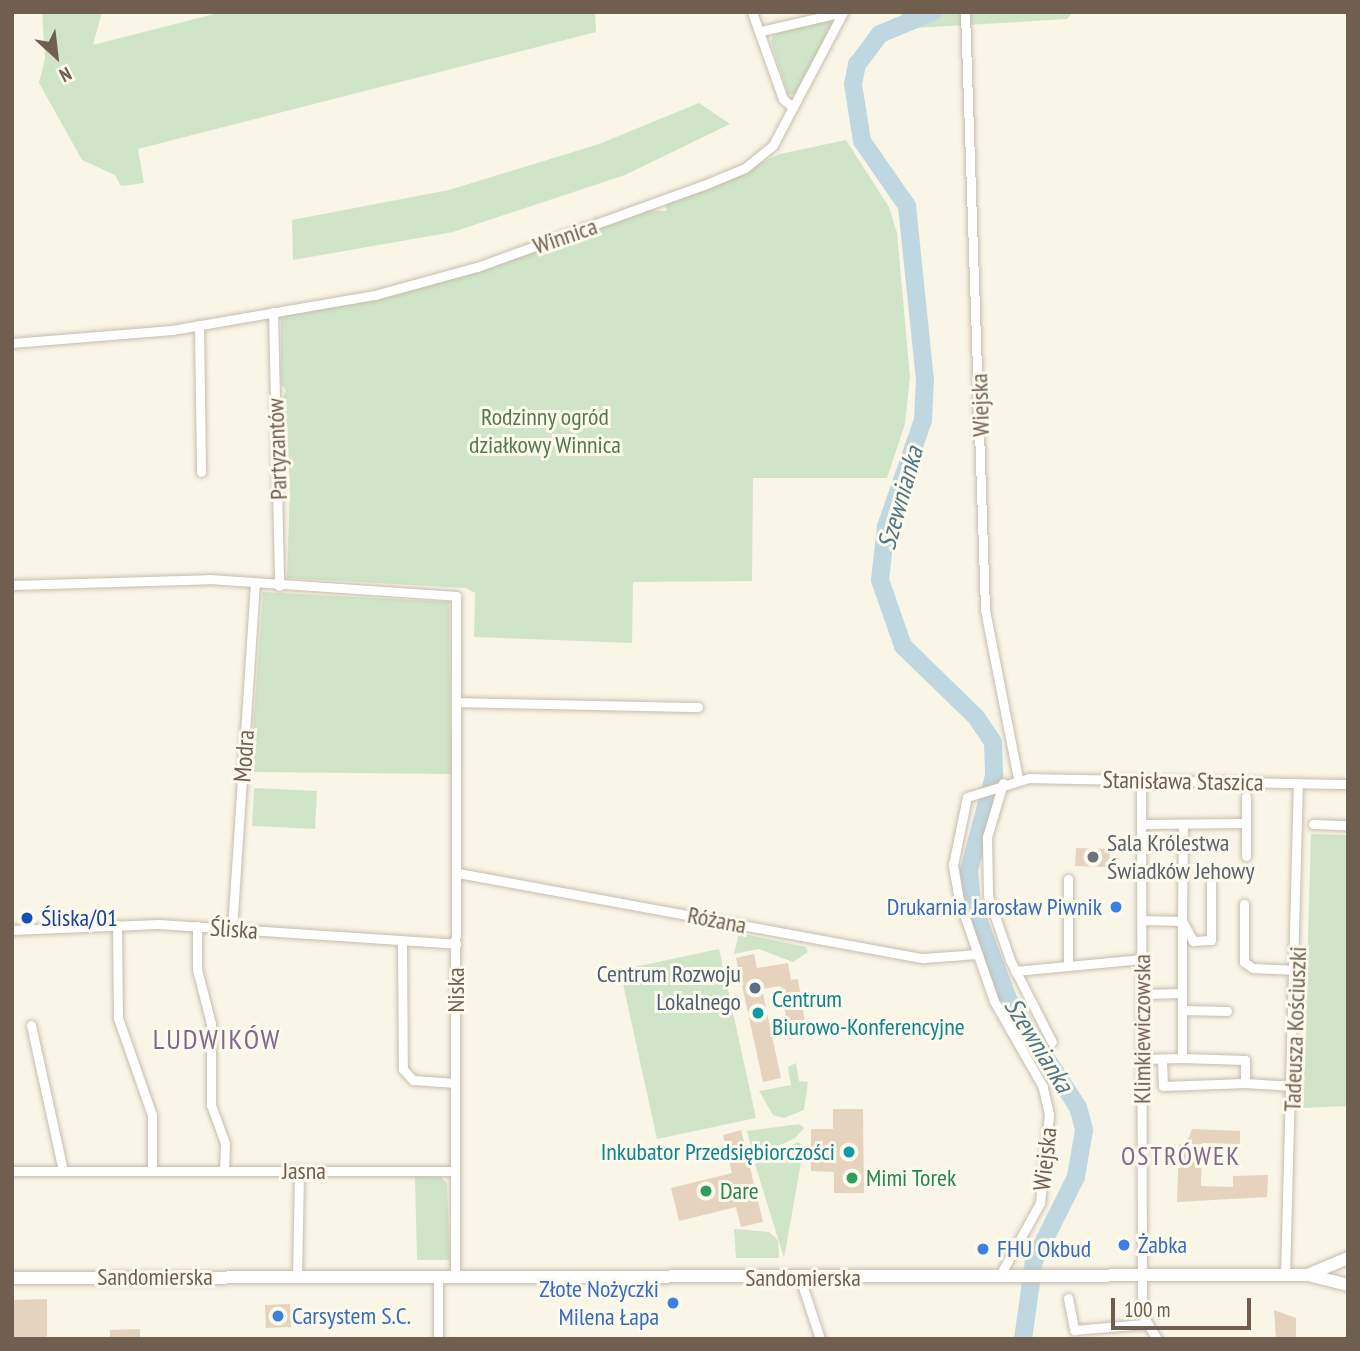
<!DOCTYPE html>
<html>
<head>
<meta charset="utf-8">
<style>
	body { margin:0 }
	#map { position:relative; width:1360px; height:1351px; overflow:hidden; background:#f9f5e7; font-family:"PT Sans Narrow",sans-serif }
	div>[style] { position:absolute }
	.green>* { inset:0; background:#d0e5c8 }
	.river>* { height:18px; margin:-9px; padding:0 9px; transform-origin:9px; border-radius:9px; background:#bfd7e0 }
	.building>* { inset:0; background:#e6d3be }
	.roads { filter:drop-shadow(0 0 2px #c7bcad) drop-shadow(0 0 2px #c7bcad) }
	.street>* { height:9px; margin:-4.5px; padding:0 4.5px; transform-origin:4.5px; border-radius:4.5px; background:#fff }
	.secondary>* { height:12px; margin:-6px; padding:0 6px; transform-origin:6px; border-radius:6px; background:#fff }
	.dots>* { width:19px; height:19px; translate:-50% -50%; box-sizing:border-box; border:4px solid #fcf9ed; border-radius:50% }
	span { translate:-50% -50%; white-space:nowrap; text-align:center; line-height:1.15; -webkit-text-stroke:6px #fcf9ed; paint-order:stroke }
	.street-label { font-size:24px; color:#705f4f }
	.park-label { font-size:24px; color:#547a4c }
	.worship-label { font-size:24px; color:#5b616d }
	.left { translate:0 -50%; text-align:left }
	.shop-label { font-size:24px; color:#366cbe }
	.right { translate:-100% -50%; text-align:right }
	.transit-label { font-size:24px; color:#164399 }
	.service-label { font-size:24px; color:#4e5e75 }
	.culture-label { font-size:24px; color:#0d838f }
	.leisure-label { font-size:24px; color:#27864d }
	.water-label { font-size:26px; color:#4f7686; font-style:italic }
	.neighbourhood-label { font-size:26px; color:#84678c; letter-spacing:2px }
	.quarter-label { font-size:28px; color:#84678c; letter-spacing:2px }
	.frame { position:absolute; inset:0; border:14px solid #705f4f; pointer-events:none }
	.north { position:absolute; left:21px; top:21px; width:70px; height:70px; -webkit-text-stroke:5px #fcf9ed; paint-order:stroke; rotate:153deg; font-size:19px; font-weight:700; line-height:28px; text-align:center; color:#705f4f }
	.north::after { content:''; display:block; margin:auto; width:24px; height:32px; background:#705f4f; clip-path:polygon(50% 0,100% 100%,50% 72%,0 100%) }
	.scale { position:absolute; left:1111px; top:1298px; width:140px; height:32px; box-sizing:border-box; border:4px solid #705f4f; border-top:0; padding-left:9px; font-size:21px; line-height:24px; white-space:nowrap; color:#705f4f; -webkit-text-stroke:5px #fcf9ed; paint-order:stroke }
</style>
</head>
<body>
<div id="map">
	<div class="green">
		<div style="clip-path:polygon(42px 12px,102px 12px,93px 45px,222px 12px,595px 12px,596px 32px,138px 149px,144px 183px,121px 186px,115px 175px,82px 160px,39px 83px,45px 58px)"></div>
		<div style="clip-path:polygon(899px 12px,1073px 12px,1067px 19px,914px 28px)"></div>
		<div style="clip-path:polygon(828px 19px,833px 24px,795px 95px,788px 94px,771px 42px,773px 34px)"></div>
		<div style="clip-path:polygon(699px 103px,730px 124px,625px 175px,453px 232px,293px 260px,292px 220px,449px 190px,599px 144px)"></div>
		<div style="clip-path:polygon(846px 140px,889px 207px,897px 233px,910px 377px,905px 424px,887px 478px,753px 478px,752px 581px,633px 582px,632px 643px,474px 637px,475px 593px,466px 588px,287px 578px,290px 483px,282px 399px,286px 390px,281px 384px,281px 316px,376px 299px,647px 210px,666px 211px,667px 204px,780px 154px)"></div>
		<div style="clip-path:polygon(263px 592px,449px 602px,451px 774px,250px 772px)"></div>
		<div style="clip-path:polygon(254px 788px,317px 791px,315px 829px,252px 826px)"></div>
		<div style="clip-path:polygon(1311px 834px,1348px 835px,1348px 1106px,1303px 1108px)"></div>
		<div style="clip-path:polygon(739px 933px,806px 947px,808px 952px,793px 962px,759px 949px,734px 954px)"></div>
		<div style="clip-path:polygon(719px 949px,756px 1118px,657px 1139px,620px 970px)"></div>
		<div style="clip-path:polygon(796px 1063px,799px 1081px,808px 1082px,804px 1110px,784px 1118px,773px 1115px,759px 1091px,791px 1085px,788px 1067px)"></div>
		<div style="clip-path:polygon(799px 1124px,804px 1128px,795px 1138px,754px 1158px,747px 1131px)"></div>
		<div style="clip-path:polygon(798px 1142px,804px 1146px,784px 1258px,755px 1164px)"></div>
		<div style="clip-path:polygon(415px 1176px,440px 1177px,447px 1183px,450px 1260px,417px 1260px)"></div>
		<div style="clip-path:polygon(734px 1229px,769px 1232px,778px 1240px,779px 1258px,736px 1258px)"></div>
	</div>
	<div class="river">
		<div style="left:933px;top:12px;width:57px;rotate:157.5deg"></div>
		<div style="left:880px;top:34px;width:38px;rotate:127deg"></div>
		<div style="left:857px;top:64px;width:20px;rotate:101deg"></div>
		<div style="left:853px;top:84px;width:58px;rotate:81deg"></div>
		<div style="left:862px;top:141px;width:79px;rotate:55.3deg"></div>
		<div style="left:907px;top:206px;width:175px;rotate:84.1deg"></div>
		<div style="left:925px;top:380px;width:40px;rotate:92.9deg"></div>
		<div style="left:923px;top:420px;width:113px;rotate:109.1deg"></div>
		<div style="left:886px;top:527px;width:53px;rotate:96.5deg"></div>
		<div style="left:880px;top:580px;width:70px;rotate:70.8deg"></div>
		<div style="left:903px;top:646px;width:102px;rotate:44.2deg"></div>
		<div style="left:976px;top:717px;width:30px;rotate:56deg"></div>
		<div style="left:993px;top:742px;width:34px;rotate:88deg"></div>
		<div style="left:994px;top:776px;width:97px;rotate:104.9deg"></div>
		<div style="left:969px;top:870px;width:33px;rotate:85deg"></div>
		<div style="left:972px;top:903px;width:103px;rotate:69.4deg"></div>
		<div style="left:1008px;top:999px;width:129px;rotate:57.1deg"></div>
		<div style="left:1078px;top:1107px;width:24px;rotate:75deg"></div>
		<div style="left:1084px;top:1130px;width:48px;rotate:99.7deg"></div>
		<div style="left:1076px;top:1177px;width:94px;rotate:116.6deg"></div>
		<div style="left:1034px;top:1261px;width:79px;rotate:98deg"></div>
	</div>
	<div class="building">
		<div style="clip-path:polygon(1076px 848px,1110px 849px,1109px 867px,1075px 866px)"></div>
		<div style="clip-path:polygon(754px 954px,757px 968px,788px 963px,791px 980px,798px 979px,807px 1036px,789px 1039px,781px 986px,762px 989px,781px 1078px,763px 1082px,736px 958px)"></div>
		<div style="clip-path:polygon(833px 1109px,863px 1109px,864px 1193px,834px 1193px,834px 1172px,811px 1171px,811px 1129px,833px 1129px)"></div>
		<div style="clip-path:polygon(1192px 1129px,1240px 1131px,1240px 1144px,1202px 1143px,1201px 1186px,1233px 1187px,1233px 1176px,1268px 1175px,1267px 1197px,1177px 1202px,1179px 1144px,1186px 1144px)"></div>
		<div style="clip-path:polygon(741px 1130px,763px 1222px,741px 1227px,736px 1207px,679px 1221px,671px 1188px,732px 1173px,723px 1135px)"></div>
		<div style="clip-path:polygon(47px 1299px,47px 1339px,12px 1339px,12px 1300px)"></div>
		<div style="clip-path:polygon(290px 1304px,291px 1327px,266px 1328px,265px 1305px)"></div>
		<div style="clip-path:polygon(1274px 1310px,1296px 1318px,1296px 1339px,1276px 1339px)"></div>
		<div style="clip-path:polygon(140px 1329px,140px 1339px,110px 1339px,110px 1330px)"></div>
	</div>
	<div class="roads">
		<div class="street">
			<div style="left:752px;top:12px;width:92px;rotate:70.4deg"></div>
			<div style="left:783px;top:99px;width:13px;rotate:39deg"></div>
			<div style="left:965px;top:12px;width:598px;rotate:88.08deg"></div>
			<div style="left:985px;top:610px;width:171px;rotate:78.9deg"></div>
			<div style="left:761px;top:31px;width:84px;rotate:-13deg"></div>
			<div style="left:273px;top:312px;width:274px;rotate:88.7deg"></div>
			<div style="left:199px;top:325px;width:147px;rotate:89.2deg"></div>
			<div style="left:12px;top:343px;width:161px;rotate:-4.6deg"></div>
			<div style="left:172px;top:330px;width:206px;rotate:-9.8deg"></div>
			<div style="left:375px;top:295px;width:106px;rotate:-15.4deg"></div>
			<div style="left:477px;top:267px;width:241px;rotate:-19.9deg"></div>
			<div style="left:704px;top:185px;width:44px;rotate:-22.5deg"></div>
			<div style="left:745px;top:168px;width:36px;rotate:-39deg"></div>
			<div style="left:773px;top:145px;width:150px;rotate:-62.2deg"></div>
			<div style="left:12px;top:585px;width:197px;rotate:-1.7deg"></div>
			<div style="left:209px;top:579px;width:248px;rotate:3.9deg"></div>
			<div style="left:456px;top:596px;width:681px;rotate:90.08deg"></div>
			<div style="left:456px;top:702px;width:242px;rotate:1.2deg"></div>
			<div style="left:1141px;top:781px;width:533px;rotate:89.89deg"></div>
			<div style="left:1142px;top:1314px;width:29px;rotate:59deg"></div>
			<div style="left:1003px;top:783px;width:56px;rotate:106.5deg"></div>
			<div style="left:987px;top:837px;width:59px;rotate:89deg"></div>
			<div style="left:988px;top:896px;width:68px;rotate:71deg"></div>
			<div style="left:1010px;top:960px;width:92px;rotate:62.9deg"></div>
			<div style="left:1246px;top:823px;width:26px;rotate:-90deg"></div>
			<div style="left:1141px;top:824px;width:105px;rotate:-0.5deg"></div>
			<div style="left:1246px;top:823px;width:33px;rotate:90deg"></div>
			<div style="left:1183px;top:824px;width:97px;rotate:90.6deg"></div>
			<div style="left:1182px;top:921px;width:23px;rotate:61deg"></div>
			<div style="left:1193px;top:941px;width:18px;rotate:-3deg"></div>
			<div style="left:1211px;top:940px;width:57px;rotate:-90deg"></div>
			<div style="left:1313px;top:824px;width:35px;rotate:2deg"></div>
			<div style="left:458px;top:873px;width:473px;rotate:10.4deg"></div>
			<div style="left:923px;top:958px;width:54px;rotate:-4.2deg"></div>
			<div style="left:1068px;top:879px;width:86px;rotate:90deg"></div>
			<div style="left:1244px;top:904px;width:58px;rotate:90deg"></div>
			<div style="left:1244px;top:962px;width:11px;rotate:34deg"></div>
			<div style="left:1253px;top:968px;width:43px;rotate:2.7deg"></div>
			<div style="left:1142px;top:920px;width:40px;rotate:1.4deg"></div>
			<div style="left:1182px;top:921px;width:137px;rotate:90deg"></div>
			<div style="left:1182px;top:1058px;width:40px;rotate:178.6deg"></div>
			<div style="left:117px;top:925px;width:93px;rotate:89.4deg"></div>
			<div style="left:118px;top:1018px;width:103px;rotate:70.7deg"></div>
			<div style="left:152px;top:1115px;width:55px;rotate:90deg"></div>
			<div style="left:197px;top:926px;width:43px;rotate:90deg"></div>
			<div style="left:197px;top:969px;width:57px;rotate:75.7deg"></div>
			<div style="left:211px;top:1024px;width:81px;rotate:90deg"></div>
			<div style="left:211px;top:1105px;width:40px;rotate:69.8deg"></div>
			<div style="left:225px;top:1143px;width:27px;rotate:92deg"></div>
			<div style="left:232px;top:929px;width:347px;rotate:-86.2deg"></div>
			<div style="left:12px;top:930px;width:146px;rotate:-2.4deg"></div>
			<div style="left:158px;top:924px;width:299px;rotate:3.8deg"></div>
			<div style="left:402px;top:940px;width:129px;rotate:89.6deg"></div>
			<div style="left:403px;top:1069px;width:15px;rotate:48deg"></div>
			<div style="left:413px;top:1080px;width:42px;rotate:4.1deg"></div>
			<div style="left:1015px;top:971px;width:128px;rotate:-5.4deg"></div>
			<div style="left:1142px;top:994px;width:40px;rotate:-1.4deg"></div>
			<div style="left:1182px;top:1010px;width:45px;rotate:1.3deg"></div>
			<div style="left:31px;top:1025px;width:149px;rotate:77.6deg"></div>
			<div style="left:1182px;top:1058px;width:63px;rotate:1.8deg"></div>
			<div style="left:1245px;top:1060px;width:23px;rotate:90deg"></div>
			<div style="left:1245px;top:1083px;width:48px;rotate:3.6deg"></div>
			<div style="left:1162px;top:1059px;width:27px;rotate:88deg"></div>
			<div style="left:1163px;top:1086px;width:82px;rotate:-2.1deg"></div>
			<div style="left:12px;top:1171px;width:443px"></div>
			<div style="left:1285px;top:1276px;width:493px;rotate:-88.5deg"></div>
			<div style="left:297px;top:1277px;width:105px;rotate:-88.9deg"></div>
			<div style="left:999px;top:1277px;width:85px;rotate:-61deg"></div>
			<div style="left:1040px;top:1203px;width:89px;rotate:-84.2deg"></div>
			<div style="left:1049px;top:1114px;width:28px;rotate:-103deg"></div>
			<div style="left:1043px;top:1087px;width:99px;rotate:-119.7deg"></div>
			<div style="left:994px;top:1001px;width:107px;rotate:-109.1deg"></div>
			<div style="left:959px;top:900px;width:36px;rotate:-100deg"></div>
			<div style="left:953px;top:865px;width:69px;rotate:-78.4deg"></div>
			<div style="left:967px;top:797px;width:65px;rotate:-17deg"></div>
			<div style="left:1029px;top:778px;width:319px;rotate:1.1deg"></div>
			<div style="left:800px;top:1278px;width:64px;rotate:71.8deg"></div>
			<div style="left:1068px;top:1298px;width:33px;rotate:79deg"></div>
			<div style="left:1074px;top:1330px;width:70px;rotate:-4.9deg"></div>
			<div style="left:438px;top:1339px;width:62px;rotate:-90deg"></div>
		</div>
		<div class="secondary">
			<div style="left:1310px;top:1274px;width:41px;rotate:-22.8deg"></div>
			<div style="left:12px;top:1278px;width:1296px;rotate:-0.13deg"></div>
			<div style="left:1308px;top:1275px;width:41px;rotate:14deg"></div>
		</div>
	</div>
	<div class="dots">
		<div style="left:1093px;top:857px;background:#6b7280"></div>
		<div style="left:1116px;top:907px;background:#3f7fe0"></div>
		<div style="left:27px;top:918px;background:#1a4fb4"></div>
		<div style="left:755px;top:988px;background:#5c6f8a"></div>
		<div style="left:758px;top:1013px;background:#0f9aa8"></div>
		<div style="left:849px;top:1152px;background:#0f9aa8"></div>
		<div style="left:852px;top:1178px;background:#2e9e5b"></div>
		<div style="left:706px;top:1191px;background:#2e9e5b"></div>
		<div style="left:1124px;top:1245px;background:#3f7fe0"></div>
		<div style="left:983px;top:1249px;background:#3f7fe0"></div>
		<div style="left:673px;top:1303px;background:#3f7fe0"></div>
		<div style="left:278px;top:1316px;background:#3f7fe0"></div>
	</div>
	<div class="street-label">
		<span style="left:565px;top:236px;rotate:-19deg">Winnica</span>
		<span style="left:980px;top:405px;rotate:-92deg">Wiejska</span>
		<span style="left:277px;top:449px;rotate:-92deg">Partyzantów</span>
		<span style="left:244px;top:756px;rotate:-86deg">Modra</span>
		<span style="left:1183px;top:781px;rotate:1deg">Stanisława Staszica</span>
		<span style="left:717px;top:920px;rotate:11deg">Różana</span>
		<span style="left:234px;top:929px;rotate:4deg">Śliska</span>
		<span style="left:456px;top:990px;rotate:-90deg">Niska</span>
		<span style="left:1142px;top:1029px;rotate:-90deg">Klimkiewiczowska</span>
		<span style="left:1295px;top:1029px;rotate:-88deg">Tadeusza Kościuszki</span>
		<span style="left:1045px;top:1159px;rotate:-84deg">Wiejska</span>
		<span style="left:304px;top:1171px">Jasna</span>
		<span style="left:155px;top:1277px">Sandomierska</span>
		<span style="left:803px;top:1278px">Sandomierska</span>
	</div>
	<div class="park-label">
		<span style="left:545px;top:431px">Rodzinny ogród<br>działkowy Winnica</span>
	</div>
	<div class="worship-label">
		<span class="left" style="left:1107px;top:857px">Sala Królestwa<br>Świadków Jehowy</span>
	</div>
	<div class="shop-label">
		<span class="right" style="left:1102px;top:907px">Drukarnia Jarosław Piwnik</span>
		<span class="left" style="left:1138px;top:1245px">Żabka</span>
		<span class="left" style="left:997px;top:1249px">FHU Okbud</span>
		<span class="right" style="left:659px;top:1303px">Złote Nożyczki<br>Milena Łapa</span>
		<span class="left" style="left:292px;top:1316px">Carsystem S.C.</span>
	</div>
	<div class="transit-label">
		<span class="left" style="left:41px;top:918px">Śliska/01</span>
	</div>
	<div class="service-label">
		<span class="right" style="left:741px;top:988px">Centrum Rozwoju<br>Lokalnego</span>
	</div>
	<div class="culture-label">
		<span class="left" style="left:772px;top:1013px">Centrum<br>Biurowo-Konferencyjne</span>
		<span class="right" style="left:835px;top:1152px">Inkubator Przedsiębiorczości</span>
	</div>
	<div class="leisure-label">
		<span class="left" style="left:866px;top:1178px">Mimi Torek</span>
		<span class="left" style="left:720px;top:1191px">Dare</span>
	</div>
	<div class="water-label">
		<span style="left:900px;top:498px;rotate:-74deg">Szewnianka</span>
		<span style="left:1039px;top:1045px;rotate:58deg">Szewnianka</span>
	</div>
	<div class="neighbourhood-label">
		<span style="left:1181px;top:1156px">OSTRÓWEK</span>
	</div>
	<div class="quarter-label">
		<span style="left:217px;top:1039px">LUDWIKÓW</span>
	</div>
	<div class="frame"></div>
	<div class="north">N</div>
	<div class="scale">100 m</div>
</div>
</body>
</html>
